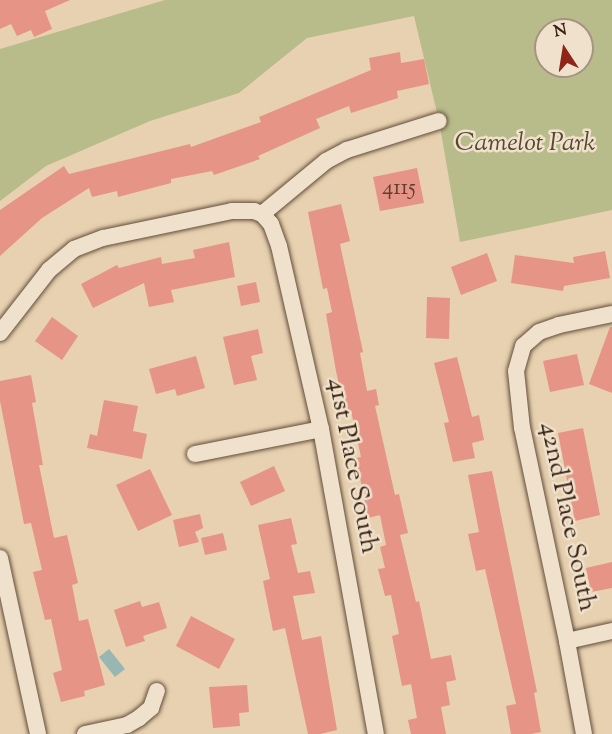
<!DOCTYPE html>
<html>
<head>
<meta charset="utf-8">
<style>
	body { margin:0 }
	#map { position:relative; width:612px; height:734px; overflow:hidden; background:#e7d1b0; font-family:"Sorts Mill Goudy",serif }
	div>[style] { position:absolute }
	.green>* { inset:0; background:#b8bb8a }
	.water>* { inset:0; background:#98b6b2 }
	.building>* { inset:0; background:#e59486 }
	.roads { filter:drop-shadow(0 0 2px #634d3a) drop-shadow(0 0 2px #634d3a) }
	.street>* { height:16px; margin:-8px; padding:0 8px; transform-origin:8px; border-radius:8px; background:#efe1cc }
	span { translate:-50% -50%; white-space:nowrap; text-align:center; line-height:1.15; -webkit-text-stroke:5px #efe1cc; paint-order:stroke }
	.number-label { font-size:22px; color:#623e2f }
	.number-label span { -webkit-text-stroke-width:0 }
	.park-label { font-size:26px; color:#574830; font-style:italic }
	.street-label { font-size:26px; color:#372112 }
	.north { position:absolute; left:534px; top:18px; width:60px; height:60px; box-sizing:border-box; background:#efe1cc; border:2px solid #a59482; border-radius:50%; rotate:348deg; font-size:16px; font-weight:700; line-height:24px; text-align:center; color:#372112 }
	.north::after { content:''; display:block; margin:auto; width:21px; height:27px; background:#8f2418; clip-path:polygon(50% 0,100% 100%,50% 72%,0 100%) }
</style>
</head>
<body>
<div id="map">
	<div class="green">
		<div style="clip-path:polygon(evenodd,165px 0,612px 0,612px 210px,460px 242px,439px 121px,414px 16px,307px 38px,239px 93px,150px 121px,46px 166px,0 201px,0 49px,165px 0,546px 30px,582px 30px,582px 66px,546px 66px,546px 30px)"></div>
	</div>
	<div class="water">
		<div style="clip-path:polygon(109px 649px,125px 669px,115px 677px,99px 657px)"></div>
	</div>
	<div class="building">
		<div style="clip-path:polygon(0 0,70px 0,45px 11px,52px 29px,34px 37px,31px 30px,17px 36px,11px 24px,0 29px)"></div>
		<div style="clip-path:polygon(400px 52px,401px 63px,424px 59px,429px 84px,397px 91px,398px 98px,351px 113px,349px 106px,316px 119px,320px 128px,258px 156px,260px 159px,214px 175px,212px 171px,171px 179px,171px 183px,118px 197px,117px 191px,92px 197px,89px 188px,42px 218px,0 256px,0 210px,64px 166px,69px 174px,190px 144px,191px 147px,261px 122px,259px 117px,371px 70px,369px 58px)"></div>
		<div style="clip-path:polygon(417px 168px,424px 203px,380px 211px,373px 177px)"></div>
		<div style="clip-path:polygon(341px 204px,350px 241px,340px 244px,363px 352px,360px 353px,367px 391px,376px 389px,379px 405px,375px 406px,395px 495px,399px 494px,408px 533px,400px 535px,416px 602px,419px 601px,431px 659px,451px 655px,456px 680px,446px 682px,450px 705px,441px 707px,446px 734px,411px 734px,408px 720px,417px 718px,411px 684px,402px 686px,392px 636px,399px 634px,391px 595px,385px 596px,378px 569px,385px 568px,380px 547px,386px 545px,380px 515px,368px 518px,356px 458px,361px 457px,351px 411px,345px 412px,336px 371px,326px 314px,332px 312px,327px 288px,323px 289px,308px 212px)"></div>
		<div style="clip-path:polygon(229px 242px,235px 277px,171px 290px,174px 302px,149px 307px,144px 283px,93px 308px,81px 284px,117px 265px,119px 268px,161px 257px,162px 264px,195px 258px,193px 250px)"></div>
		<div style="clip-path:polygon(605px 251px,610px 278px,564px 286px,563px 291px,511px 283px,515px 255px,574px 263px,573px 257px)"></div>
		<div style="clip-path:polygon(487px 253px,497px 281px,461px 295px,451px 267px)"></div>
		<div style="clip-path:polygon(256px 282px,260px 302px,241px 306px,237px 286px)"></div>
		<div style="clip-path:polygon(427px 297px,450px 298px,449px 339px,426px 338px)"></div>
		<div style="clip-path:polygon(52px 317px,78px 336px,62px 360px,35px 341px)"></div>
		<div style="clip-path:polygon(610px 327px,612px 327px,612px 393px,589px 384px)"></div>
		<div style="clip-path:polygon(258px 329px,263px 353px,251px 356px,257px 380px,234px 385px,223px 337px)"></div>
		<div style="clip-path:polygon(577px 354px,584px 385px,550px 392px,543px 361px)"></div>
		<div style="clip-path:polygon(196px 356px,205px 388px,177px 396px,175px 389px,156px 394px,149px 369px)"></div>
		<div style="clip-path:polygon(457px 357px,472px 417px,479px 415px,484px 440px,472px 443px,475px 458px,453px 462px,444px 423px,449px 422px,434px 363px)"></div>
		<div style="clip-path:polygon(31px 375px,36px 402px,32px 403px,43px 465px,39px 465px,54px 538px,67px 535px,78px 583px,72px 585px,79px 621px,88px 619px,105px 685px,84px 691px,85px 696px,61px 702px,53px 673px,62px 670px,51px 619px,45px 620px,33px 572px,42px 570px,31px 523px,24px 524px,0 401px,0 381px)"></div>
		<div style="clip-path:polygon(104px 400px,138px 406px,133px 431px,147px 434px,142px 459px,87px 448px,90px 434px,97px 436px)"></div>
		<div style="clip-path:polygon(583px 428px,600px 515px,575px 521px,558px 433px)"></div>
		<div style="clip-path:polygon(274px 466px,285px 491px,251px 506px,240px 482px)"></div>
		<div style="clip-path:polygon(150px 469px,172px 515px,138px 531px,116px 485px)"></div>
		<div style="clip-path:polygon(492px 471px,537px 692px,534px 693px,541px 732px,531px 734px,511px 734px,506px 706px,516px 704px,485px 569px,476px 571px,468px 534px,479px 532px,468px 475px)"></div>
		<div style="clip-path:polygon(200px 514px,203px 528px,195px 532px,199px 542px,179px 547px,173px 520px)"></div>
		<div style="clip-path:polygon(291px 518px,297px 544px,291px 545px,298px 573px,310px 571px,315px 593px,293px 596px,302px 640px,321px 636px,337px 730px,320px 734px,308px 734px,285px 628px,273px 631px,263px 581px,270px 579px,258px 525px)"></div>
		<div style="clip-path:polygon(223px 533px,227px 550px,205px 555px,201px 538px)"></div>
		<div style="clip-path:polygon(612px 562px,612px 588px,591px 592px,586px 568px)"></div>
		<div style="clip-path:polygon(140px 601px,142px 607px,159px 602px,167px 628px,143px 636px,145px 641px,126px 647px,114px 610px)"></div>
		<div style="clip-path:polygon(191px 616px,235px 639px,219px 669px,176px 646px)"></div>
		<div style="clip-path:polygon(247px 685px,249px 712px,239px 713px,240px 726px,213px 728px,209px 687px)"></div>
	</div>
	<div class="roads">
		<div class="street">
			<div style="left:262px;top:214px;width:13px;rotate:48deg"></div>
			<div style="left:271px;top:224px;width:23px;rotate:70deg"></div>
			<div style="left:279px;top:246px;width:188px;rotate:77.1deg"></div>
			<div style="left:321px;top:429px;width:310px;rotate:79.8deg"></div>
			<div style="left:0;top:333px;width:80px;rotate:-52.1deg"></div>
			<div style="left:49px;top:270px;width:33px;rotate:-40deg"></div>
			<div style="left:74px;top:249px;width:31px;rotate:-21deg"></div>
			<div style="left:103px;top:238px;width:132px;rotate:-11.8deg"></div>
			<div style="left:232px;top:211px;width:22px"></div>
			<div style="left:254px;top:211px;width:9px;rotate:21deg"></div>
			<div style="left:262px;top:214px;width:83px;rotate:-39.6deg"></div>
			<div style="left:326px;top:161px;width:24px;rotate:-28deg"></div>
			<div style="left:347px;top:150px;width:96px;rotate:-17.5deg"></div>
			<div style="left:195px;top:454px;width:128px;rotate:-11.2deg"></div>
			<div style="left:0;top:558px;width:180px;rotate:77.8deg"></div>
			<div style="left:567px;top:641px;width:46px;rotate:-12.5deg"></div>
			<div style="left:85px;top:734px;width:43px;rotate:-12.1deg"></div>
			<div style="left:127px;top:725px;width:14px;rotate:-30deg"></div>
			<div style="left:139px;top:718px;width:16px;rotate:-40deg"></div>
			<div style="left:151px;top:708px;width:18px;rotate:-71deg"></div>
			<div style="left:584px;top:734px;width:95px;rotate:-100.4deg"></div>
			<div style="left:567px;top:641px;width:218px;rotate:-101.9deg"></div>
			<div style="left:522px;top:428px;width:57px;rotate:-96deg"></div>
			<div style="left:516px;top:371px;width:26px;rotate:-74deg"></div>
			<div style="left:523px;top:346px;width:21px;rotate:-41deg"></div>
			<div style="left:539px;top:332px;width:21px;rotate:-19deg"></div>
			<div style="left:559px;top:325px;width:54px;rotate:-11.7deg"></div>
		</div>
	</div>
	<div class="number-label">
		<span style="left:399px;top:190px">4115</span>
	</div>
	<div class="park-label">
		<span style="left:525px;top:144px">Camelot Park</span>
	</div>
	<div class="street-label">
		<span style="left:352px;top:466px;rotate:79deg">41st Place South</span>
		<span style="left:567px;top:517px;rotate:78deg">42nd Place South</span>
	</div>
	<div class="north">N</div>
</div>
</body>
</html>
